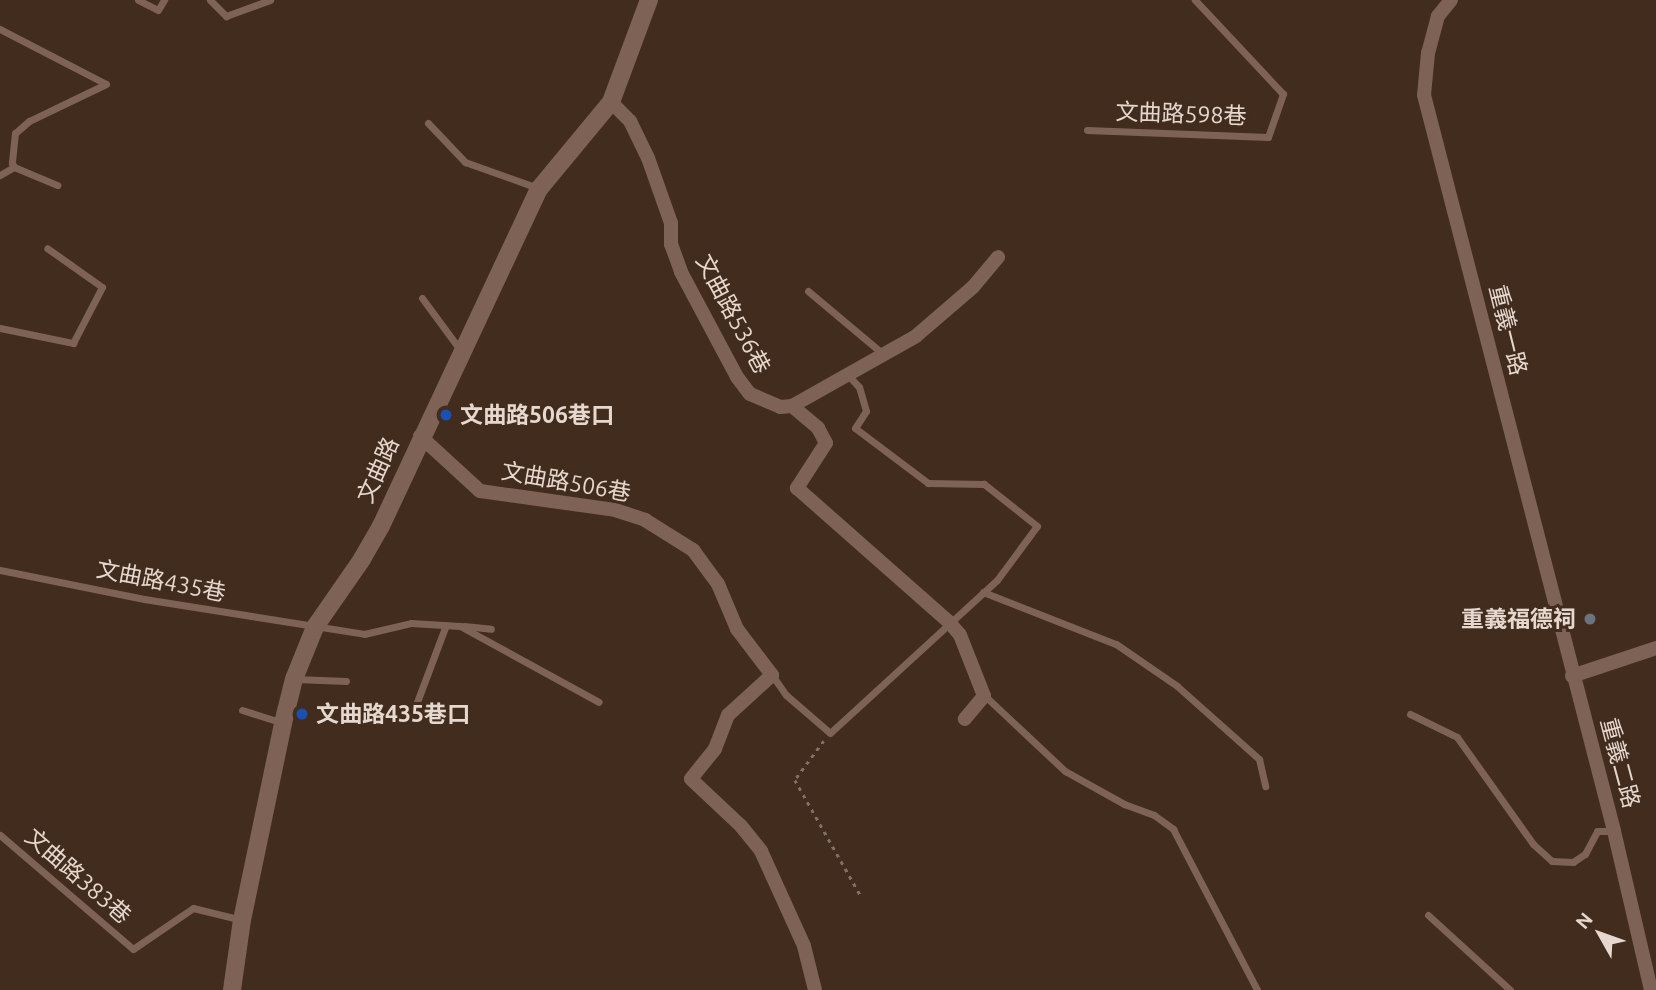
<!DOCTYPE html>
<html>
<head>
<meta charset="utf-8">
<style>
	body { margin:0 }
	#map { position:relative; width:1656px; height:990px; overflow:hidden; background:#412c1d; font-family:Ubuntu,"Noto Sans TC",sans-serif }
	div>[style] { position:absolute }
	.path>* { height:2.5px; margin-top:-1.25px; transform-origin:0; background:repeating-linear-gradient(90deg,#827064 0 3.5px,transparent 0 8.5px) }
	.service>* { height:7px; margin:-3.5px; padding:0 3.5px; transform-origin:3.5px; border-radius:3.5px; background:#7e6255 }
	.minor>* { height:14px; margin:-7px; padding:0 7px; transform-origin:7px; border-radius:7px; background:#7e6255 }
	.tertiary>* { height:18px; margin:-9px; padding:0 9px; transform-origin:9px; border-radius:9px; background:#7e6255 }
	.dots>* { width:19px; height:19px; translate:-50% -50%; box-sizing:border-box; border:4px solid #412c1d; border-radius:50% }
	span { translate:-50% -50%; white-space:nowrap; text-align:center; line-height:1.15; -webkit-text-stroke:6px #412c1d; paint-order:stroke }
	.street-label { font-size:23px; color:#e6d8cf }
	.poi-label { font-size:23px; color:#e6d8cf; font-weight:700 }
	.left { translate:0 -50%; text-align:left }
	.right { translate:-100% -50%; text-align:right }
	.north { position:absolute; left:1565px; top:899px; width:70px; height:70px; -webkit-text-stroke:5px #412c1d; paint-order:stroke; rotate:310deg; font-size:19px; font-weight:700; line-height:28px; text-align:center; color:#e6d8cf }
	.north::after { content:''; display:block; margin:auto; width:24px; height:32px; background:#e6d8cf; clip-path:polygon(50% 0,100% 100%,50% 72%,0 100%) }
</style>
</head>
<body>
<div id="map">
	<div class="path">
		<div style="left:824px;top:741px;width:49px;rotate:126.6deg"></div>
		<div style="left:795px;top:780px;width:133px;rotate:60.4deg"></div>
	</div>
	<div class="service">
		<div style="left:138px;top:0;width:22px;rotate:27deg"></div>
		<div style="left:158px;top:10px;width:12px;rotate:-59deg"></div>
		<div style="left:210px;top:0;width:23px;rotate:45deg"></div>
		<div style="left:226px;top:16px;width:47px;rotate:-20deg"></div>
		<div style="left:0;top:29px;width:119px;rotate:27.4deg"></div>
		<div style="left:106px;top:84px;width:85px;rotate:154.3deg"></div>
		<div style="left:29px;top:121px;width:18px;rotate:139deg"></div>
		<div style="left:15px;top:133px;width:30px;rotate:96deg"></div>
		<div style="left:12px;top:163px;width:4px;rotate:63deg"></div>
		<div style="left:14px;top:167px;width:47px;rotate:22.7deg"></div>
		<div style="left:428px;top:123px;width:54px;rotate:46.5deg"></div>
		<div style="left:465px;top:162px;width:77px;rotate:19.6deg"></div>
		<div style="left:1087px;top:130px;width:181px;rotate:2.2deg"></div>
		<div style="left:1268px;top:137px;width:46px;rotate:-70.8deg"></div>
		<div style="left:1283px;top:94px;width:129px;rotate:-133.1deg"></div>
		<div style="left:0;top:175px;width:16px;rotate:-30deg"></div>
		<div style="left:808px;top:291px;width:98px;rotate:40deg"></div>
		<div style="left:422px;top:298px;width:66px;rotate:53.7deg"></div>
		<div style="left:0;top:328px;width:75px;rotate:11.6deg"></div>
		<div style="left:73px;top:343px;width:63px;rotate:-62.6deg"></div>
		<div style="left:102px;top:287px;width:67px;rotate:-144.7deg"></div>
		<div style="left:0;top:570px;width:147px;rotate:11.4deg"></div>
		<div style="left:144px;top:599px;width:223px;rotate:9deg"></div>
		<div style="left:364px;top:634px;width:48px;rotate:-13.2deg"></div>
		<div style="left:411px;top:623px;width:49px;rotate:3.5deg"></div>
		<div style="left:460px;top:626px;width:158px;rotate:28.7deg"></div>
		<div style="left:983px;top:592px;width:143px;rotate:21.4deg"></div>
		<div style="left:1116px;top:644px;width:74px;rotate:34.5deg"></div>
		<div style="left:1177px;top:686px;width:110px;rotate:41.7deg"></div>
		<div style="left:1259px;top:759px;width:28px;rotate:77deg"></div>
		<div style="left:464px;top:626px;width:27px;rotate:6deg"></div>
		<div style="left:772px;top:675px;width:24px;rotate:55deg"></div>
		<div style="left:786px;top:695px;width:58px;rotate:40.8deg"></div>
		<div style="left:830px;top:733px;width:226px;rotate:-42.5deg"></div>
		<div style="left:997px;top:580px;width:67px;rotate:-53.5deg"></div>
		<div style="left:1037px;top:526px;width:68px;rotate:-141.6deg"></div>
		<div style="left:984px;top:484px;width:56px;rotate:-179deg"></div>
		<div style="left:928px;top:483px;width:91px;rotate:-143deg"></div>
		<div style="left:855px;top:428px;width:20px;rotate:-57deg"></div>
		<div style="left:866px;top:411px;width:25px;rotate:-106deg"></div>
		<div style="left:859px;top:387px;width:18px;rotate:-133deg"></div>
		<div style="left:295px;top:679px;width:51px;rotate:2.2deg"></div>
		<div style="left:985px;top:696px;width:110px;rotate:43.2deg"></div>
		<div style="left:1065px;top:771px;width:68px;rotate:29.2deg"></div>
		<div style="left:1124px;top:804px;width:32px;rotate:20deg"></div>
		<div style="left:1154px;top:815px;width:24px;rotate:36deg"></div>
		<div style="left:1173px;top:829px;width:182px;rotate:62.4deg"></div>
		<div style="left:417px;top:702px;width:82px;rotate:-69.4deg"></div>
		<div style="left:242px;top:710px;width:43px;rotate:17.6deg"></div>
		<div style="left:1410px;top:714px;width:52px;rotate:26.1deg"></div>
		<div style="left:1457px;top:737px;width:131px;rotate:54.6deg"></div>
		<div style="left:1533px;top:844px;width:25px;rotate:42deg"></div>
		<div style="left:1552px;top:861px;width:21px;rotate:3deg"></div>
		<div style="left:1573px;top:862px;width:14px;rotate:-34deg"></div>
		<div style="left:1585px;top:854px;width:26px;rotate:-62deg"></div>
		<div style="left:1597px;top:831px;width:16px"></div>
		<div style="left:0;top:835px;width:175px;rotate:40.6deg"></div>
		<div style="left:133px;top:949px;width:73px;rotate:-34.3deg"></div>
		<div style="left:193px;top:908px;width:50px;rotate:13.8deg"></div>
		<div style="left:1428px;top:915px;width:111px;rotate:42.4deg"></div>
	</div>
	<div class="minor">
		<div style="left:1451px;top:0;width:21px;rotate:129deg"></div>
		<div style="left:1438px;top:16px;width:38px;rotate:105deg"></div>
		<div style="left:1428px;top:53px;width:42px;rotate:95.4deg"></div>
		<div style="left:1424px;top:95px;width:760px;rotate:75.52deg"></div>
		<div style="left:1614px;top:831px;width:163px;rotate:76.9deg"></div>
		<div style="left:611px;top:102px;width:27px;rotate:45deg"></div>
		<div style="left:630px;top:121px;width:41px;rotate:64.1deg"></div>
		<div style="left:648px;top:158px;width:69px;rotate:70.5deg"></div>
		<div style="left:671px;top:223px;width:21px;rotate:90deg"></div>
		<div style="left:671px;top:244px;width:30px;rotate:70deg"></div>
		<div style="left:681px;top:272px;width:119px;rotate:61.9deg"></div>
		<div style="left:737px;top:377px;width:21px;rotate:53deg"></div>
		<div style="left:750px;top:394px;width:33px;rotate:23deg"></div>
		<div style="left:780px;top:407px;width:12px;rotate:-5deg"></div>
		<div style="left:792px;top:406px;width:34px;rotate:40deg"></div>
		<div style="left:818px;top:428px;width:17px;rotate:62deg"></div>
		<div style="left:826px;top:443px;width:54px;rotate:122.8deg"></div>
		<div style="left:797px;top:488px;width:201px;rotate:41.4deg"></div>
		<div style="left:948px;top:621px;width:18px;rotate:49deg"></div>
		<div style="left:960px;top:635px;width:66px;rotate:68.5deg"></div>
		<div style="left:984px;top:696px;width:30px;rotate:130deg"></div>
		<div style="left:792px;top:406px;width:142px;rotate:-29.4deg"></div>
		<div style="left:916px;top:336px;width:75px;rotate:-40.7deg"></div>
		<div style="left:973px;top:287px;width:39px;rotate:-50deg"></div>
		<div style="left:420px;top:436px;width:81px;rotate:42.5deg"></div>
		<div style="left:480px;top:491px;width:136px;rotate:8deg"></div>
		<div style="left:615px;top:510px;width:32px;rotate:18deg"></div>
		<div style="left:645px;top:520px;width:57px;rotate:32deg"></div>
		<div style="left:693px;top:550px;width:42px;rotate:53.7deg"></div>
		<div style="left:718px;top:584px;width:49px;rotate:67.1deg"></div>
		<div style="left:737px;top:629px;width:58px;rotate:52.7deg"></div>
		<div style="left:772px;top:675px;width:59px;rotate:137.7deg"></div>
		<div style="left:728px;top:715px;width:36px;rotate:111deg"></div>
		<div style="left:715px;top:749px;width:38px;rotate:129deg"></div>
		<div style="left:691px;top:779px;width:69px;rotate:43.2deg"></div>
		<div style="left:741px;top:826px;width:32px;rotate:51deg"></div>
		<div style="left:761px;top:851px;width:104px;rotate:65.6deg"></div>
		<div style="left:804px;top:946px;width:45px;rotate:76deg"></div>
		<div style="left:1572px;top:676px;width:89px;rotate:-18.4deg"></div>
	</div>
	<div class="tertiary">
		<div style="left:232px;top:990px;width:71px;rotate:-81.9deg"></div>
		<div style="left:242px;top:920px;width:201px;rotate:-78.2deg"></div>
		<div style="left:283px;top:723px;width:45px;rotate:-76deg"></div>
		<div style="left:294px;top:679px;width:56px;rotate:-68deg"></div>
		<div style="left:315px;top:627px;width:83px;rotate:-55.3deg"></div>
		<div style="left:362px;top:559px;width:38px;rotate:-60deg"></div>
		<div style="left:381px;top:526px;width:372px;rotate:-64.9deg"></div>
		<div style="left:539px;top:189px;width:113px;rotate:-50.4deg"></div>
		<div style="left:611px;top:102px;width:109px;rotate:-69.6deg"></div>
	</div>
	<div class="dots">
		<div style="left:446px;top:415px;background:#1a4fb4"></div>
		<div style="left:1590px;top:619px;background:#6b7280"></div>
		<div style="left:302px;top:714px;background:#1a4fb4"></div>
	</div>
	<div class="street-label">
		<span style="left:1181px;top:114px;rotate:2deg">文曲路598巷</span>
		<span style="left:733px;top:314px;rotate:62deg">文曲路536巷</span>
		<span style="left:1508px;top:330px;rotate:76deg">重義一路</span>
		<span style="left:378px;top:470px;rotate:-66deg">文曲路</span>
		<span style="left:566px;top:482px;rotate:10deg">文曲路506巷</span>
		<span style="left:161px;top:581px;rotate:11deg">文曲路435巷</span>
		<span style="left:1620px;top:763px;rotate:75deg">重義二路</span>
		<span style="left:78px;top:876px;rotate:41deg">文曲路383巷</span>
	</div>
	<div class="poi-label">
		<span class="left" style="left:460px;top:415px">文曲路506巷口</span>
		<span class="right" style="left:1576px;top:619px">重義福德祠</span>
		<span class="left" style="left:316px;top:714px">文曲路435巷口</span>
	</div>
	<div class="north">N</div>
</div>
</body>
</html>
